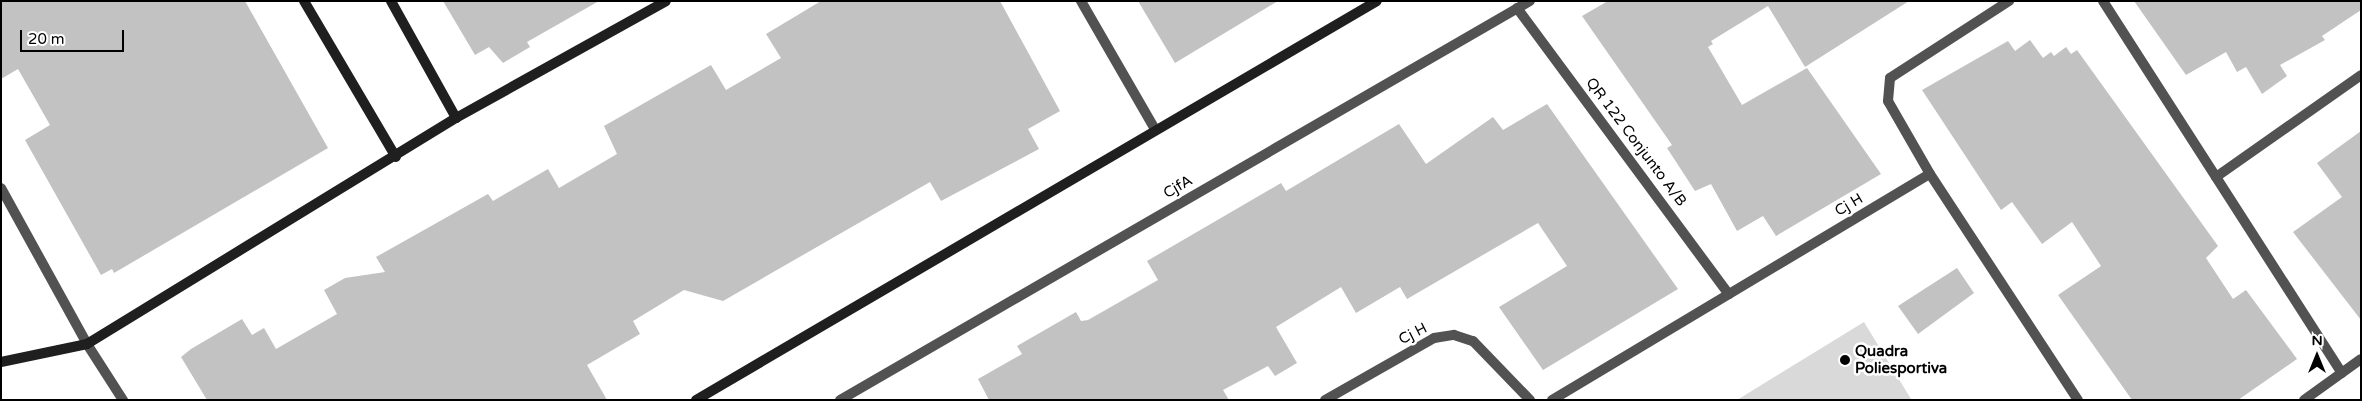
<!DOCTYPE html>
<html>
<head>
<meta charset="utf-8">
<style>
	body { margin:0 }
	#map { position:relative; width:2362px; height:401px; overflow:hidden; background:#fff; font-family:"Varela Round",sans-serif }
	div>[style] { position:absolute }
	.green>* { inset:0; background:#d9d9d9 }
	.building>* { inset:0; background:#c2c2c2 }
	.street>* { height:10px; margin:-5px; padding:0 5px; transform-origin:5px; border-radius:5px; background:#525252 }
	.secondary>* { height:10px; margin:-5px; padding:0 5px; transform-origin:5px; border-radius:5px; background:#1f1f1f }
	.dots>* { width:14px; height:14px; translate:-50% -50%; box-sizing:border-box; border:2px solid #fff; border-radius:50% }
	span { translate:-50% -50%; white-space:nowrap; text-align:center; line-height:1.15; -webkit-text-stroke:5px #fff; paint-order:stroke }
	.street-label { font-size:15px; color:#000 }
	.poi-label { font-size:15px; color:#000; font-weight:700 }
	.left { translate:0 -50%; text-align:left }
	.frame { position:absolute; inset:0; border:2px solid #000; pointer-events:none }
	.north { position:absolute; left:2292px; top:331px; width:50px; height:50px; -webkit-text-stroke:4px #fff; paint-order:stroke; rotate:0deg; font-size:14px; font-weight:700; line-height:20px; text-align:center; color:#000 }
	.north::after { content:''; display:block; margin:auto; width:18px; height:22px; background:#000; clip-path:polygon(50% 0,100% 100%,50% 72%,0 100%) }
	.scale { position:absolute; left:20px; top:30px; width:104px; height:22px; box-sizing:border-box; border:2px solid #000; border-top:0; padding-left:6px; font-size:15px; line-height:18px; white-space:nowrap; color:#000; -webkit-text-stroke:4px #fff; paint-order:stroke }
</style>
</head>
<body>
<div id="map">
	<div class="green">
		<div style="clip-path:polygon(1864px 322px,1911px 399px,1737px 400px)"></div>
	</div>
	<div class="building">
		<div style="clip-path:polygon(1px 1px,245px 1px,328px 148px,114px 273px,112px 269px,101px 275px,25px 140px,50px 125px,18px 69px,1px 79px)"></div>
		<div style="clip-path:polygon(443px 1px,599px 1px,527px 42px,530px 47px,503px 63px,489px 47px,475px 55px)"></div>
		<div style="clip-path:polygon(821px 1px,1000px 1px,1060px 111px,1028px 129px,1039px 149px,941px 201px,930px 182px,723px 301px,684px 290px,633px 321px,640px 334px,587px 365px,607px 400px,207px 400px,181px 357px,191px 349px,242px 319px,252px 335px,264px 328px,276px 349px,337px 314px,324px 290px,345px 278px,385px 272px,376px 257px,488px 194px,493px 201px,548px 169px,559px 188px,617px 154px,604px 126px,711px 65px,726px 90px,781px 58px,766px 34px)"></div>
		<div style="clip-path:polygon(1138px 1px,1278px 1px,1175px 63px)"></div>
		<div style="clip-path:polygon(1608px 1px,1909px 1px,1805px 67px,1768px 6px,1711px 41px,1713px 44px,1708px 47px,1742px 105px,1807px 68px,1881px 174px,1776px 236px,1763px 216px,1737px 231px,1711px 184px,1695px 191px,1667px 148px,1672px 145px,1582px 16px)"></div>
		<div style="clip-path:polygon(2134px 1px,2361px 1px,2361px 10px,2322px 36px,2325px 40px,2280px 65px,2287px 76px,2262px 94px,2246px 67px,2237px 72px,2226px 52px,2186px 75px)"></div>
		<div style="clip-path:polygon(2030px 40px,2043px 58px,2051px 52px,2054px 56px,2066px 47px,2071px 54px,2077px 50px,2218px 246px,2206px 258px,2233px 299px,2246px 290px,2297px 359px,2238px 400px,2132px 400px,2058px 295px,2101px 266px,2072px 222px,2042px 244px,2012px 202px,2001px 210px,1922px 90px,2008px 41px,2015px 51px)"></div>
		<div style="clip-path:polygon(1547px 104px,1678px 289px,1543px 370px,1499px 307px,1567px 266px,1538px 223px,1407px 299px,1400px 287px,1356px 313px,1341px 287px,1276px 327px,1297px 363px,1275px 376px,1268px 366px,1223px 390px,1229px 400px,989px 400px,978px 379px,1022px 354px,1017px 346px,1076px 312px,1081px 321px,1088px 320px,1158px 280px,1147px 261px,1281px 183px,1286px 191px,1399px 124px,1426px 164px,1493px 117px,1503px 130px)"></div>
		<div style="clip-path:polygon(2361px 131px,2361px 320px,2293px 232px,2342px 197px,2317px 163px)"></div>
		<div style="clip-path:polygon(1957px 268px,1974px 293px,1918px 334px,1898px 306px)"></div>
	</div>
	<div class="street">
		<div style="left:1081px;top:1px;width:148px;rotate:60deg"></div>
		<div style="left:2103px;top:1px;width:442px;rotate:57.3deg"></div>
		<div style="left:1517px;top:8px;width:356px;rotate:53.5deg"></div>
		<div style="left:1930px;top:174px;width:84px;rotate:-119.9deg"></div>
		<div style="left:1888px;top:101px;width:23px;rotate:-85deg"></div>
		<div style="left:1890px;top:78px;width:142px;rotate:-32.9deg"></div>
		<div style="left:2216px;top:177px;width:177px;rotate:-35.1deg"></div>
		<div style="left:1px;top:188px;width:178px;rotate:61.1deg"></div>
		<div style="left:87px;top:344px;width:67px;rotate:57.3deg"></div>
		<div style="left:840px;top:400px;width:797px;rotate:-30.04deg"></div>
		<div style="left:1325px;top:400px;width:125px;rotate:-29.6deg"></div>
		<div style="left:1434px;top:338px;width:20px;rotate:-9deg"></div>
		<div style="left:1454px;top:335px;width:20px;rotate:18deg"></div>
		<div style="left:1473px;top:341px;width:82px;rotate:46deg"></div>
		<div style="left:1552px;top:400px;width:440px;rotate:-30.9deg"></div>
		<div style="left:1930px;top:174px;width:270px;rotate:56.8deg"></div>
		<div style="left:2304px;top:400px;width:70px;rotate:-35.7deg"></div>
	</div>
	<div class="secondary">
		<div style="left:304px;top:1px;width:181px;rotate:59.5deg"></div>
		<div style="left:391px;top:1px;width:134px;rotate:60.9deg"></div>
		<div style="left:1px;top:362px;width:88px;rotate:-11.8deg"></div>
		<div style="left:87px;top:344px;width:433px;rotate:-31.5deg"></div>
		<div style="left:456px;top:118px;width:240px;rotate:-29.1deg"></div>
		<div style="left:696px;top:400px;width:789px;rotate:-30.37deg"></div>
	</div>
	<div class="dots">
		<div style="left:1845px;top:360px;background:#000"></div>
	</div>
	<div class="street-label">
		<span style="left:1636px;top:142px;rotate:53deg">QR 122 Conjunto A/B</span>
		<span style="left:1178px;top:187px;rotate:-30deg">CjfA</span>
		<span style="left:1849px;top:205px;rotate:-31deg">Cj H</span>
		<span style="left:1413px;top:334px;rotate:-27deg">Cj H</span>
	</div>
	<div class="poi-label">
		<span class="left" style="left:1855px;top:360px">Quadra<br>Poliesportiva</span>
	</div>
	<div class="frame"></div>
	<div class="north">N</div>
	<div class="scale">20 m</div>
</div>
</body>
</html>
